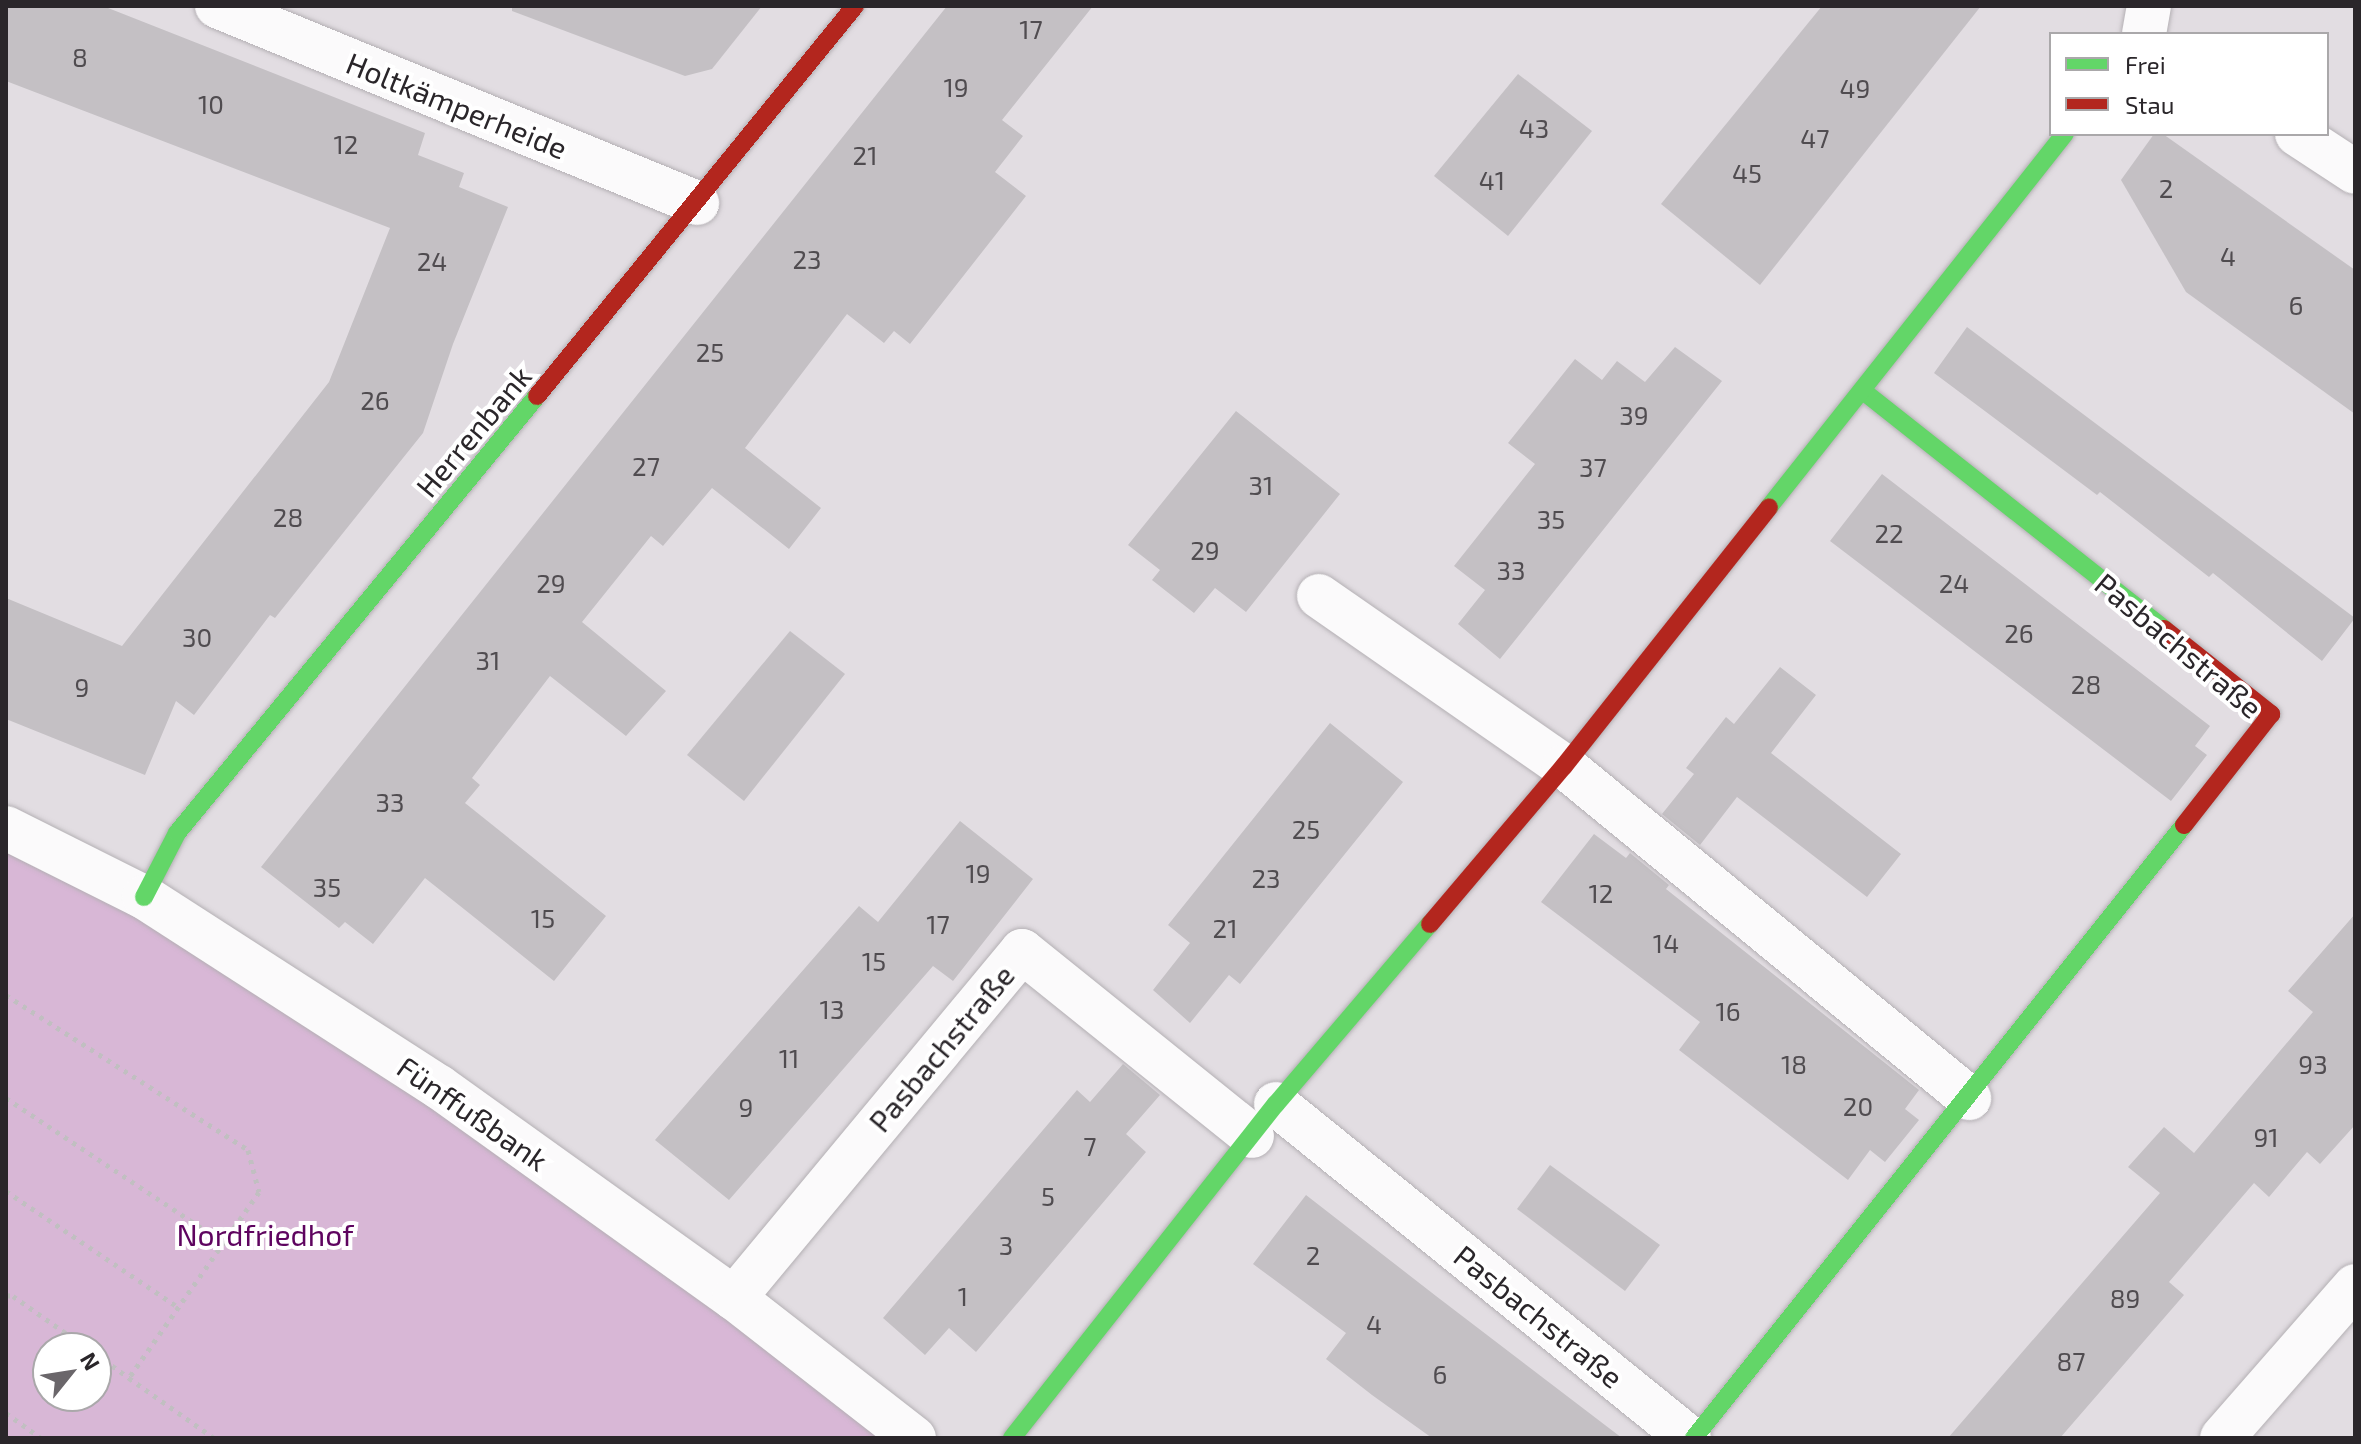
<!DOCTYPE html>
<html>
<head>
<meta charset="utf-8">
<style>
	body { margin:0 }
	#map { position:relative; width:2361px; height:1444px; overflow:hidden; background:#e2dde2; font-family:"Exo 2",sans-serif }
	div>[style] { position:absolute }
	.green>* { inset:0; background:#d8b7d6 }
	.building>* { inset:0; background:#c4c0c4 }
	.path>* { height:5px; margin-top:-2.5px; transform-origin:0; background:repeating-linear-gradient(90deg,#c1bfc1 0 4px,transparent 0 10px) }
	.roads { filter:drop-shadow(0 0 2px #b4b0b4) drop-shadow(0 0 2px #b4b0b4) }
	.street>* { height:44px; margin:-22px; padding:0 22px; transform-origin:22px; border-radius:22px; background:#fbfafb }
	.fast>* { height:18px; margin:-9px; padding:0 9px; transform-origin:9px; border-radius:9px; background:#63d668 }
	.jam>* { height:18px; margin:-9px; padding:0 9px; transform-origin:9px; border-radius:9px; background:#b3261e }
	span { translate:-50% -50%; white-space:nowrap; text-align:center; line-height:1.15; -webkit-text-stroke:8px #fff; paint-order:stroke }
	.number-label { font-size:26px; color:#504c50 }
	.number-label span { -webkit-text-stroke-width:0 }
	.street-label { font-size:30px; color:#2a262a }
	.park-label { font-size:30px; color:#5e045f }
	.frame { position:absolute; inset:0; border:8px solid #2a262a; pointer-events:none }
	.legend { position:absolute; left:2049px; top:32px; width:280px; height:104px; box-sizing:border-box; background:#fff; border:2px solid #aaa8aa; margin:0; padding:10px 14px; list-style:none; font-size:24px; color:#2a262a }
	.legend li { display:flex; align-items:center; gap:16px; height:40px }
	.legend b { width:40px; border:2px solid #aaa8aa }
	.north { position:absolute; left:32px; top:1332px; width:80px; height:80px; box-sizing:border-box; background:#fff; border:2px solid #aaa8aa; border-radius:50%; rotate:60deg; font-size:22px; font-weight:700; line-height:32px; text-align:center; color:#2a262a }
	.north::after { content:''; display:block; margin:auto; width:28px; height:36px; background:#6a666a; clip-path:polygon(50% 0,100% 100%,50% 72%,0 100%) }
</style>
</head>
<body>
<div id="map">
	<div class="green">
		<div style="clip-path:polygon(evenodd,6px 840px,133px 904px,432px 1099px,895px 1438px,6px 1438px,6px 840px,48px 1348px,96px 1348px,96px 1396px,48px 1396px,48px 1348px)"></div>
	</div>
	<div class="building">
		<div style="clip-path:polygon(6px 6px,103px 6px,425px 133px,418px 155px,464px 173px,459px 187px,508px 207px,453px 344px,423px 433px,275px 618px,270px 615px,194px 715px,176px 701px,145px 775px,6px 719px,6px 598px,122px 646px,329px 382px,390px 228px,6px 81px)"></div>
		<div style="clip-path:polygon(512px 6px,762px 6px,712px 69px,685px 76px,512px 11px)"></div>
		<div style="clip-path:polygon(947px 6px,1093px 6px,1002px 120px,1023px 136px,995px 172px,1026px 196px,910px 344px,894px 331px,884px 343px,847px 314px,745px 448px,821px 508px,789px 549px,712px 488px,663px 546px,651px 536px,582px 622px,666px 691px,626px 736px,550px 676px,472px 778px,480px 785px,465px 803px,606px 916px,554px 981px,425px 878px,373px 944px,345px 922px,339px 928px,261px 867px)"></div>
		<div style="clip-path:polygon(1822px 6px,1981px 6px,1760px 285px,1661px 204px)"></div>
		<div style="clip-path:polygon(1518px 74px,1592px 131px,1508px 236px,1434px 176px)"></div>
		<div style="clip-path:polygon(2154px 134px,2163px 134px,2355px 270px,2355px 414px,2186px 292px,2121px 180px)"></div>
		<div style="clip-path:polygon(1967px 327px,2355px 618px,2322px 661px,2213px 573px,2209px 577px,2100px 492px,2097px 495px,1934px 373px)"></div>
		<div style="clip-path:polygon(1675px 347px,1722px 381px,1500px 659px,1458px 624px,1485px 590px,1454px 566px,1535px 464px,1508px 443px,1575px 359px,1602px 380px,1617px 361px,1645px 382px)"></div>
		<div style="clip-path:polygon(1236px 411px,1340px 494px,1246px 612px,1215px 588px,1194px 613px,1152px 580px,1160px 570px,1128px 545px)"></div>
		<div style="clip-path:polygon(1882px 474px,2210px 726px,2195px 746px,2207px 755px,2171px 801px,1830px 541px)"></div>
		<div style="clip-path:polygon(790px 631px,845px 674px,744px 801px,687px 755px)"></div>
		<div style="clip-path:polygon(1780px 667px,1816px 695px,1771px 753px,1901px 854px,1867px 897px,1737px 797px,1700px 845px,1662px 814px,1694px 774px,1686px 768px,1726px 717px,1734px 724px)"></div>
		<div style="clip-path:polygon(1330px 723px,1403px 782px,1240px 984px,1229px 975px,1190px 1023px,1153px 990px,1190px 943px,1168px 925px)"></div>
		<div style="clip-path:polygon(960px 821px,1033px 879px,953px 981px,933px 966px,729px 1200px,655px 1140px,859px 906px,878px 922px)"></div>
		<div style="clip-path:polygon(1594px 834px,1626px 858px,1630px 853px,1669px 885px,1666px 889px,1919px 1090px,1905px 1109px,1919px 1120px,1885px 1162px,1870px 1150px,1848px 1180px,1679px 1050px,1700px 1022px,1541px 902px)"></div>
		<div style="clip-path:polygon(2355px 914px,2355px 1125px,2320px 1164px,2307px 1152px,2269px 1197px,2254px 1183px,2169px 1282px,2184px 1295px,2060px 1438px,1948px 1438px,2160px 1193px,2128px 1167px,2164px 1127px,2194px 1153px,2313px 1012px,2288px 991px)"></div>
		<div style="clip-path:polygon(1123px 1064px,1160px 1095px,1126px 1134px,1146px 1152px,976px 1352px,949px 1328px,925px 1355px,883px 1318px,1077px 1090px,1090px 1102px)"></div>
		<div style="clip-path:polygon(1550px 1165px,1660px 1245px,1625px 1291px,1517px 1209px)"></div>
		<div style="clip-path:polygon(1306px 1195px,1436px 1296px,1622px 1438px,1432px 1438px,1372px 1395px,1326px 1359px,1346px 1333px,1253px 1264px)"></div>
	</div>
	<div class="path">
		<div style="left:6px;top:995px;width:287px;rotate:32.6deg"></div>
		<div style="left:248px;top:1150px;width:43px;rotate:75.3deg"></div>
		<div style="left:259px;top:1192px;width:227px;rotate:125deg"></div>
		<div style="left:129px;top:1378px;width:104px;rotate:35.2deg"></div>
		<div style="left:6px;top:1098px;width:262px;rotate:33.6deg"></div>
		<div style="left:6px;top:1191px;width:207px;rotate:34deg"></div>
		<div style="left:6px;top:1295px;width:7px;rotate:8deg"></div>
		<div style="left:13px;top:1296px;width:90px;rotate:35.1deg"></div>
		<div style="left:96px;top:1354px;width:41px;rotate:36deg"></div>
		<div style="left:6px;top:1413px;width:43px;rotate:35.5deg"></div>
	</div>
	<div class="roads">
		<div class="street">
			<div style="left:217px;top:6px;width:519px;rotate:22.31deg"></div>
			<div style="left:2144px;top:34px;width:28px;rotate:-80deg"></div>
			<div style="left:2297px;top:134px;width:69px;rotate:33.2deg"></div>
			<div style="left:1319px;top:596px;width:298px;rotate:34.8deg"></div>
			<div style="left:1564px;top:766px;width:524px;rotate:39.34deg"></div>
			<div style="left:6px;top:828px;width:154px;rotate:26.6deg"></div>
			<div style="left:144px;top:897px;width:351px;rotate:32.8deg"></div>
			<div style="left:439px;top:1087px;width:363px;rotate:35.6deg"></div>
			<div style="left:734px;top:1298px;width:228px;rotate:37.9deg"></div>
			<div style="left:1276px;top:1104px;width:531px;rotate:38.96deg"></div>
			<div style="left:734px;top:1298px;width:451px;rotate:-50.3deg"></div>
			<div style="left:1022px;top:951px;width:295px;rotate:38.8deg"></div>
			<div style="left:2222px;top:1438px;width:202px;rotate:-48.8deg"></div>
		</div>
		<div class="fast">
			<div style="left:1863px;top:391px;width:384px;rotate:38.3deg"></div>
			<div style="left:1769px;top:507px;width:476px;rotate:-51.6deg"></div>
			<div style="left:144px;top:897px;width:72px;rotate:-62.7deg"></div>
			<div style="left:177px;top:833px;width:566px;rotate:-50.52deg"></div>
			<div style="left:1012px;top:1438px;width:426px;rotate:-51.7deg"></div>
			<div style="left:1276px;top:1104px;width:237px;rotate:-49.5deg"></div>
			<div style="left:1694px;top:1438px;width:785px;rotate:-51.36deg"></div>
		</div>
		<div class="jam">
			<div style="left:537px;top:396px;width:503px;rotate:-50.81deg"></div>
			<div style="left:2164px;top:629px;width:137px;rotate:38.5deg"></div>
			<div style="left:2271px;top:714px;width:141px;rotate:128.1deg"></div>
			<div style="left:1430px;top:924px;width:207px;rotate:-49.7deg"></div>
			<div style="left:1564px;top:766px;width:330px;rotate:-51.6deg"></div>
		</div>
	</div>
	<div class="number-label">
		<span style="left:1031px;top:29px">17</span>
		<span style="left:80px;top:57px">8</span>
		<span style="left:956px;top:87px">19</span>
		<span style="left:1855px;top:88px">49</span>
		<span style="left:211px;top:104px">10</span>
		<span style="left:1534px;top:128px">43</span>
		<span style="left:1815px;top:138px">47</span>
		<span style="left:346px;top:144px">12</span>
		<span style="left:865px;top:155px">21</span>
		<span style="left:1747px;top:173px">45</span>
		<span style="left:1492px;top:180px">41</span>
		<span style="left:2166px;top:188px">2</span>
		<span style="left:2228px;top:256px">4</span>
		<span style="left:807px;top:259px">23</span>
		<span style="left:432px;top:261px">24</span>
		<span style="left:2296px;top:305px">6</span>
		<span style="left:710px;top:352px">25</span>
		<span style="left:375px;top:400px">26</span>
		<span style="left:1634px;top:415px">39</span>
		<span style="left:646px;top:466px">27</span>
		<span style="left:1593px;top:467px">37</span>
		<span style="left:1261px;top:485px">31</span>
		<span style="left:288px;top:517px">28</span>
		<span style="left:1551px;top:519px">35</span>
		<span style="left:1889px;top:533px">22</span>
		<span style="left:1205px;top:550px">29</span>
		<span style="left:1511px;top:570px">33</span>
		<span style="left:551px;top:583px">29</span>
		<span style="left:1954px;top:583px">24</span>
		<span style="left:2019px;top:633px">26</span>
		<span style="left:197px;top:637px">30</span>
		<span style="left:488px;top:660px">31</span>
		<span style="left:2086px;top:684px">28</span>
		<span style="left:82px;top:687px">9</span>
		<span style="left:390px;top:802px">33</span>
		<span style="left:1306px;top:829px">25</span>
		<span style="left:978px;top:873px">19</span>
		<span style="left:1266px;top:878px">23</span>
		<span style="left:327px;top:887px">35</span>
		<span style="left:1601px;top:893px">12</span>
		<span style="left:543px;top:918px">15</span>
		<span style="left:938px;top:924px">17</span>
		<span style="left:1225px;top:928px">21</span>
		<span style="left:1666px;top:943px">14</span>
		<span style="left:874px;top:961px">15</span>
		<span style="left:832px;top:1009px">13</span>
		<span style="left:1728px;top:1011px">16</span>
		<span style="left:789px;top:1058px">11</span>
		<span style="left:1794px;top:1064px">18</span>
		<span style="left:2313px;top:1064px">93</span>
		<span style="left:1858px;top:1106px">20</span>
		<span style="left:746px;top:1107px">9</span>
		<span style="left:2266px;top:1137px">91</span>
		<span style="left:1090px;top:1146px">7</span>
		<span style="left:1048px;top:1196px">5</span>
		<span style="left:1006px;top:1245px">3</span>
		<span style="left:1313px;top:1255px">2</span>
		<span style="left:963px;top:1296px">1</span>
		<span style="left:2125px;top:1298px">89</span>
		<span style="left:1374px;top:1324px">4</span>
		<span style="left:2071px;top:1361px">87</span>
		<span style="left:1440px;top:1374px">6</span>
	</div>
	<div class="street-label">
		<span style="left:457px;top:105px;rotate:22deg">Holtkämperheide</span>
		<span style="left:473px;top:431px;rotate:-50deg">Herrenbank</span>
		<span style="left:2179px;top:645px;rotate:40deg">Pasbachstraße</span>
		<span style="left:941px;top:1048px;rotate:-50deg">Pasbachstraße</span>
		<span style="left:473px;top:1113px;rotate:35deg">Fünffußbank</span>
		<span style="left:1539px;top:1316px;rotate:39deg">Pasbachstraße</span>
	</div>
	<div class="park-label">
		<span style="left:265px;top:1234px">Nordfriedhof</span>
	</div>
	<div class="frame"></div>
	<ul class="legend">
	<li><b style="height:10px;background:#63d668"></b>Frei</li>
	<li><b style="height:10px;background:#b3261e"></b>Stau</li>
	</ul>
	<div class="north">N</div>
</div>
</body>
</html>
